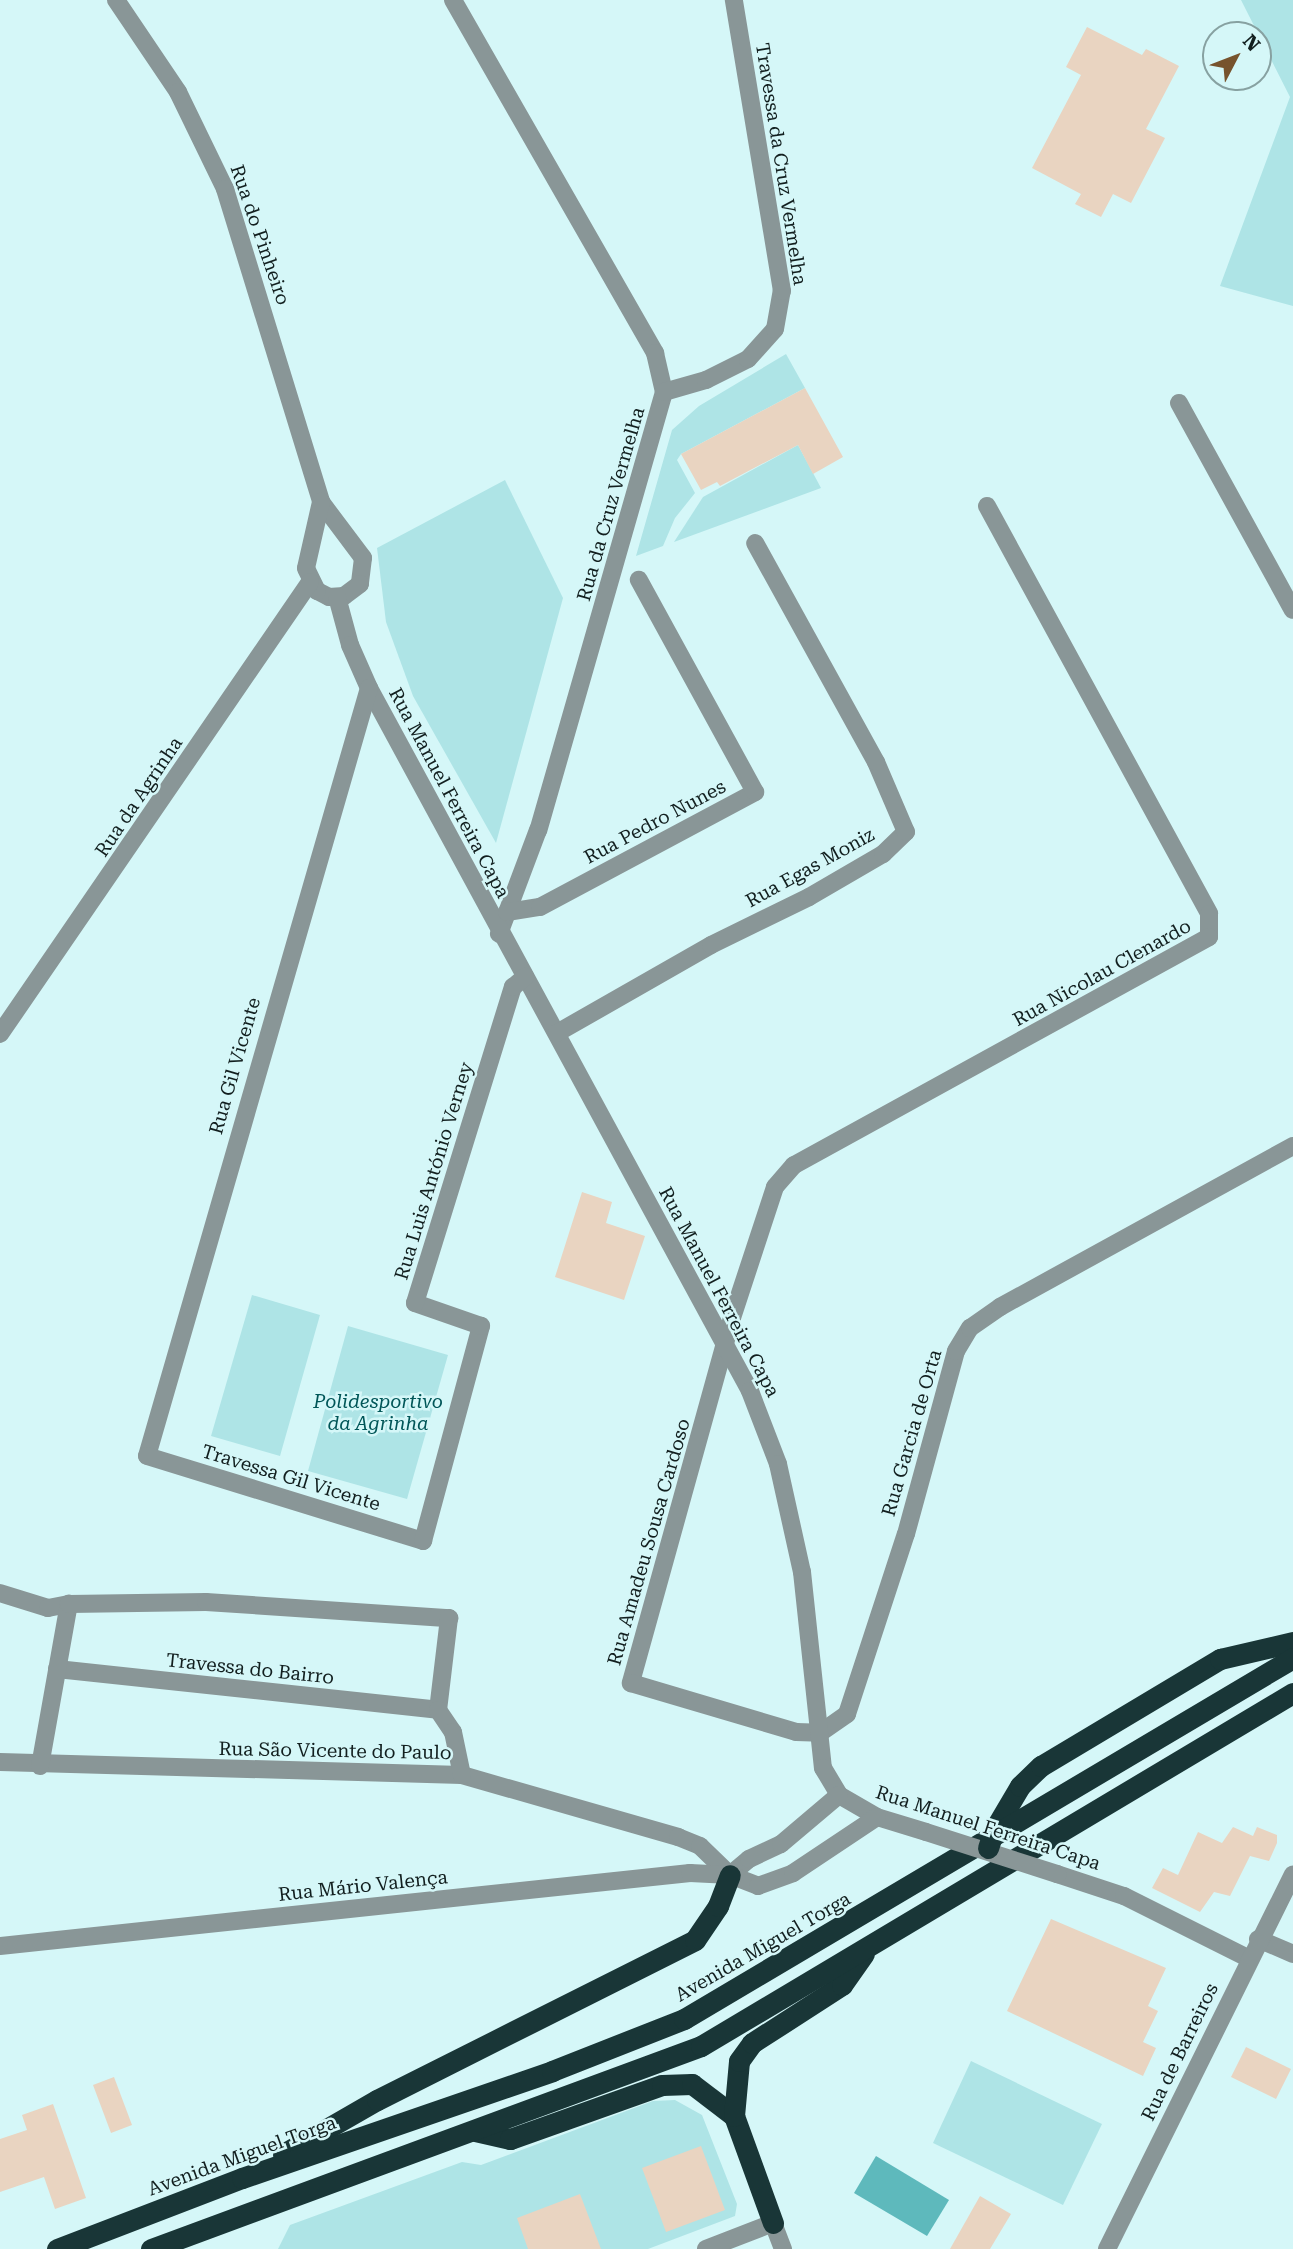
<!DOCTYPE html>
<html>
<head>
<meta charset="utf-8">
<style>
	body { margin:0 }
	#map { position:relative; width:1293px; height:2249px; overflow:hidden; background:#d5f7f8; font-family:"Roboto Serif",serif }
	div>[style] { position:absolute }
	.green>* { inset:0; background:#aee4e6 }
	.water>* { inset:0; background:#5eb9bc }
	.building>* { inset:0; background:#e9d4c1 }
	.minor>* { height:18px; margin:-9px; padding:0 9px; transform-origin:9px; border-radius:9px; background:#899697 }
	.highway>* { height:21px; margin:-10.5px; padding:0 10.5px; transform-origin:10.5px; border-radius:10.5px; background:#193637 }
	.minor-bridge>* { height:18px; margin:-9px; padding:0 9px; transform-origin:9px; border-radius:9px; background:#899697 }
	.highway-bridge>* { height:21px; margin:-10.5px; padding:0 10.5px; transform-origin:10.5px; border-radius:10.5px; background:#193637 }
	span { translate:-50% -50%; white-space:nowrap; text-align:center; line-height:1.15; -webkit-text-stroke:5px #d5f7f8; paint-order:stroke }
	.street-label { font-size:19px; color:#121f1f }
	.park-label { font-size:19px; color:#005658; font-style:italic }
	.north { position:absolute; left:1202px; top:21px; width:70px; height:70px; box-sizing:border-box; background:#d5f7f8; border:2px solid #87a1a1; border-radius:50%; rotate:48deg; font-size:19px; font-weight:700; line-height:28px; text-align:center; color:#121f1f }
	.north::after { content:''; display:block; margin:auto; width:24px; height:32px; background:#77532d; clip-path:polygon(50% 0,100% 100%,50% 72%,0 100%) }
</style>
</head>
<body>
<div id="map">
	<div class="green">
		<div style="clip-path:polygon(1241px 0,1293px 0,1293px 306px,1220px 286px,1290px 97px)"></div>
		<div style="clip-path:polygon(786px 354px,805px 388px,681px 454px,677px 460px,695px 493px,675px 518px,663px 546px,636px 556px,672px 430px,699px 406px)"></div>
		<div style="clip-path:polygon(798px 445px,821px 488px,674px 542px,703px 497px)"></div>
		<div style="clip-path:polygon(505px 480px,563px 598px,496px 843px,413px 696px,386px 622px,377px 548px)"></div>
		<div style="clip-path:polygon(252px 1295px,320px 1315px,280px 1456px,211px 1436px)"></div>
		<div style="clip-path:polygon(348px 1326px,448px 1355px,407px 1499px,308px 1471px)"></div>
		<div style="clip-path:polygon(971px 2061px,1102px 2124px,1063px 2205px,933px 2143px)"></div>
		<div style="clip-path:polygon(675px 2100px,702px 2115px,737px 2204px,735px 2216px,648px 2249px,278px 2249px,290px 2225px,462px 2162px,481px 2165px,653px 2101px)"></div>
	</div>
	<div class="water">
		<div style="clip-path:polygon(876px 2156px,949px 2200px,927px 2236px,854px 2193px)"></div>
	</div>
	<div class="building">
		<div style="clip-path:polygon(1087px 27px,1142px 55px,1146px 49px,1179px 66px,1146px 129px,1165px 138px,1131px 203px,1113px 194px,1101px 217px,1075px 204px,1081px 194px,1032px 168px,1081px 75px,1066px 67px)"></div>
		<div style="clip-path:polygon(805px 388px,843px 457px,813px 474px,798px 445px,720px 486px,717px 482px,701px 490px,681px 454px)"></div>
		<div style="clip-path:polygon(582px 1192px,612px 1202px,606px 1223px,645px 1236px,624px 1300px,555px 1277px)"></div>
		<div style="clip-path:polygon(1233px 1827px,1253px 1836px,1257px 1827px,1277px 1835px,1277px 1843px,1269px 1861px,1250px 1856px,1230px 1896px,1214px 1892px,1200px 1912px,1152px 1888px,1163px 1868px,1178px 1875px,1198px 1832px,1222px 1843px)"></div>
		<div style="clip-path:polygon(1051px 1919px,1166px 1968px,1148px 2006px,1158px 2011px,1143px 2042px,1156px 2048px,1143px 2076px,1007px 2011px)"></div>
		<div style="clip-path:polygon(1246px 2047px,1291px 2069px,1276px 2099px,1231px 2077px)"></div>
		<div style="clip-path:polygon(114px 2077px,132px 2125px,111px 2133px,93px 2085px)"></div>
		<div style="clip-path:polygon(53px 2104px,86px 2198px,55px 2209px,44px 2177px,0 2192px,0 2139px,27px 2130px,22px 2115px)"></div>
		<div style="clip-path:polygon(701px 2146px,725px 2210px,666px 2232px,642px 2168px)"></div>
		<div style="clip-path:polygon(580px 2194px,601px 2249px,528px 2249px,517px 2218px)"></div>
		<div style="clip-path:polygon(980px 2196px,1011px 2214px,990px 2249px,950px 2249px)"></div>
	</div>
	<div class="minor">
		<div style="left:116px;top:0;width:111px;rotate:56deg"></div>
		<div style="left:178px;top:92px;width:108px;rotate:64.1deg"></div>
		<div style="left:225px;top:189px;width:327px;rotate:72.9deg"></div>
		<div style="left:321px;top:502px;width:70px;rotate:53.1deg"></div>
		<div style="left:363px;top:558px;width:26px;rotate:97deg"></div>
		<div style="left:360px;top:584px;width:20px;rotate:143deg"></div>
		<div style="left:344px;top:596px;width:15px;rotate:176deg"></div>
		<div style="left:329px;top:597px;width:13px;rotate:-153deg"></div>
		<div style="left:317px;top:591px;width:25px;rotate:-116deg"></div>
		<div style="left:306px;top:568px;width:68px;rotate:-77.2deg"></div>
		<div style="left:453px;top:0;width:407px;rotate:60.2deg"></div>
		<div style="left:655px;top:353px;width:40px;rotate:77deg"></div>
		<div style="left:664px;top:392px;width:456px;rotate:106deg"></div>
		<div style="left:538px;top:830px;width:111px;rotate:110.6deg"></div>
		<div style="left:664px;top:392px;width:44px;rotate:-15.9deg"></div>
		<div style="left:706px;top:380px;width:47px;rotate:-26.6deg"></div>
		<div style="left:748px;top:359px;width:40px;rotate:-48deg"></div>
		<div style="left:775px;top:329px;width:39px;rotate:-80deg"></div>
		<div style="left:782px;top:291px;width:295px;rotate:-99.4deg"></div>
		<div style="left:1179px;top:403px;width:236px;rotate:61.2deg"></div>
		<div style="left:987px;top:506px;width:464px;rotate:61.4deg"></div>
		<div style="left:1209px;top:914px;width:23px;rotate:90deg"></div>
		<div style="left:1209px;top:937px;width:474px;rotate:151.2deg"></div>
		<div style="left:794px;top:1165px;width:29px;rotate:131deg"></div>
		<div style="left:775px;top:1187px;width:138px;rotate:108.2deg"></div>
		<div style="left:732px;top:1318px;width:379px;rotate:105.5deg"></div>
		<div style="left:631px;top:1683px;width:172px;rotate:16.5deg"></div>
		<div style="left:796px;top:1732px;width:24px;rotate:2deg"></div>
		<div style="left:820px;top:1733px;width:33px;rotate:-35deg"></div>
		<div style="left:847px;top:1714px;width:189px;rotate:-71.9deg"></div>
		<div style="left:906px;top:1534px;width:190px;rotate:-74.7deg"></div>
		<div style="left:956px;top:1351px;width:27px;rotate:-59deg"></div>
		<div style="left:970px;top:1328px;width:37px;rotate:-35deg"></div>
		<div style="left:1000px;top:1307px;width:334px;rotate:-28.8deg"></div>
		<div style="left:337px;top:597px;width:50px;rotate:74.8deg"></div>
		<div style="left:350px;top:645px;width:47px;rotate:66.2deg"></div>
		<div style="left:369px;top:688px;width:800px;rotate:61.54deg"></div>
		<div style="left:750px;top:1391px;width:78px;rotate:69deg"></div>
		<div style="left:778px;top:1464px;width:111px;rotate:77.5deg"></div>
		<div style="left:802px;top:1572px;width:197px;rotate:83.9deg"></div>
		<div style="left:823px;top:1768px;width:31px;rotate:59deg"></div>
		<div style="left:839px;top:1795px;width:44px;rotate:30.1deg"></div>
		<div style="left:877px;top:1817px;width:51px;rotate:17deg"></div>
		<div style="left:369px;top:688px;width:799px;rotate:106.12deg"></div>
		<div style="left:147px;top:1456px;width:289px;rotate:17.1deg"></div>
		<div style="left:423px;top:1541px;width:223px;rotate:-74.9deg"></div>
		<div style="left:481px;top:1326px;width:70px;rotate:-160.8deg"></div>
		<div style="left:415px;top:1303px;width:331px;rotate:-72.8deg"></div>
		<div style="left:513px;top:987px;width:16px;rotate:-40deg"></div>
		<div style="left:507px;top:912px;width:33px;rotate:-9deg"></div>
		<div style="left:540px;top:907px;width:244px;rotate:-28.1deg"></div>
		<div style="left:755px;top:792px;width:242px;rotate:-118.7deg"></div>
		<div style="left:557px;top:1033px;width:177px;rotate:-29.7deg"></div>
		<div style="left:711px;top:945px;width:109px;rotate:-26.1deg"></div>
		<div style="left:809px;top:897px;width:86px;rotate:-30.2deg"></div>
		<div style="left:883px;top:854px;width:32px;rotate:-44deg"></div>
		<div style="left:906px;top:832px;width:76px;rotate:-113.2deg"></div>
		<div style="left:876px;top:762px;width:250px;rotate:-118.9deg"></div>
		<div style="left:0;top:1034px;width:548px;rotate:-55.56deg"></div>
		<div style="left:0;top:1593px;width:50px;rotate:17.4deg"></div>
		<div style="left:48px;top:1608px;width:21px;rotate:-11deg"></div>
		<div style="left:57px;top:1669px;width:383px;rotate:6.1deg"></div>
		<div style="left:0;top:1762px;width:462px;rotate:1.6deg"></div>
		<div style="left:462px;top:1775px;width:225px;rotate:16deg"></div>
		<div style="left:678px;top:1837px;width:24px;rotate:22deg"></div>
		<div style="left:700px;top:1846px;width:42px;rotate:44deg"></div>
		<div style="left:40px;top:1766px;width:165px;rotate:-79.9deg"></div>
		<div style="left:69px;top:1604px;width:137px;rotate:-0.8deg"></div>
		<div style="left:206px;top:1602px;width:244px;rotate:3.8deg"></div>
		<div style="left:449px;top:1618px;width:93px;rotate:96.8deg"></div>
		<div style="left:438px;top:1710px;width:27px;rotate:56deg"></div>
		<div style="left:453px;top:1732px;width:44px;rotate:78.2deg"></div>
		<div style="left:1057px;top:1874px;width:71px;rotate:18.2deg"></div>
		<div style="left:1124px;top:1896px;width:139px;rotate:26.6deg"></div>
		<div style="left:730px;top:1875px;width:25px;rotate:-40deg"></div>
		<div style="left:749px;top:1859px;width:35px;rotate:-25deg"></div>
		<div style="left:781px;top:1844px;width:76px;rotate:-40.2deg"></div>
		<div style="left:1258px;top:1939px;width:38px;rotate:23deg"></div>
		<div style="left:0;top:1946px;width:694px;rotate:-6.04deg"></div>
		<div style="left:690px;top:1873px;width:40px;rotate:2.9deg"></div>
		<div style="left:730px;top:1875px;width:30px;rotate:21deg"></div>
		<div style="left:758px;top:1886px;width:37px;rotate:-20deg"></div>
		<div style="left:793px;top:1873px;width:101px;rotate:-33.7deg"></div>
		<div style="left:706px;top:2249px;width:72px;rotate:-21.2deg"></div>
		<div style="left:773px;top:2223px;width:28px;rotate:69deg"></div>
		<div style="left:1107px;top:2249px;width:418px;rotate:-63.6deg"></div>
	</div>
	<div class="highway">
		<div style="left:994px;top:1830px;width:51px;rotate:-59.4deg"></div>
		<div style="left:1020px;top:1786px;width:29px;rotate:-44deg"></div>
		<div style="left:1041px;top:1766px;width:209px;rotate:-30.9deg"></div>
		<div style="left:1220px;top:1659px;width:75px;rotate:-13.1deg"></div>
		<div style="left:475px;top:2131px;width:36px;rotate:13deg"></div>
		<div style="left:510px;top:2139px;width:161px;rotate:-19.6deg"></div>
		<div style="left:662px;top:2085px;width:30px;rotate:-2deg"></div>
		<div style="left:692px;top:2084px;width:53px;rotate:37.3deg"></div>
		<div style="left:283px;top:2154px;width:108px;rotate:-29.9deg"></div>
		<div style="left:377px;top:2100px;width:356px;rotate:-26.7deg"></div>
		<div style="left:695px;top:1940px;width:41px;rotate:-55.9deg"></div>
		<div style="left:718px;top:1906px;width:33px;rotate:-69deg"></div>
		<div style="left:773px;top:2223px;width:114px;rotate:-110deg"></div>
		<div style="left:734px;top:2116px;width:55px;rotate:-84.8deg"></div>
		<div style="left:739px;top:2061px;width:22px;rotate:-54deg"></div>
		<div style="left:752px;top:2043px;width:107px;rotate:-32.8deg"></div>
		<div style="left:842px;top:1985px;width:38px;rotate:-55deg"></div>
		<div style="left:57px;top:2249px;width:198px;rotate:-21deg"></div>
		<div style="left:242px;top:2178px;width:328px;rotate:-19deg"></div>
		<div style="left:552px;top:2071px;width:142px;rotate:-21.5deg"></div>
		<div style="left:684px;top:2019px;width:708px;rotate:-30.66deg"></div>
		<div style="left:151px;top:2249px;width:586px;rotate:-20.26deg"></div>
		<div style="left:701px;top:2046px;width:689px;rotate:-30.81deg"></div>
	</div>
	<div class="minor-bridge">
		<div style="left:926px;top:1832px;width:138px;rotate:17.8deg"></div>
	</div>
	<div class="highway-bridge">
		<div style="left:988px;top:1848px;width:19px;rotate:-72deg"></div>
	</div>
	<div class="street-label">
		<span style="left:781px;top:164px;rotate:81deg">Travessa da Cruz Vermelha</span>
		<span style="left:260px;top:235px;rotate:71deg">Rua do Pinheiro</span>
		<span style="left:611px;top:504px;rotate:-74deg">Rua da Cruz Vermelha</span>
		<span style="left:449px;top:793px;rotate:62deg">Rua Manuel Ferreira Capa</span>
		<span style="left:139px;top:797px;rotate:-56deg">Rua da Agrinha</span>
		<span style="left:655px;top:822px;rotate:-28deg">Rua Pedro Nunes</span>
		<span style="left:810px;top:868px;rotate:-29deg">Rua Egas Moniz</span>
		<span style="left:1102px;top:973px;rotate:-29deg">Rua Nicolau Clenardo</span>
		<span style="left:235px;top:1066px;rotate:-74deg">Rua Gil Vicente</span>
		<span style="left:434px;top:1171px;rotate:-73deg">Rua Luis António Verney</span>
		<span style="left:719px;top:1292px;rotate:62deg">Rua Manuel Ferreira Capa</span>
		<span style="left:912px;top:1433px;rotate:-74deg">Rua Garcia de Orta</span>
		<span style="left:291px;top:1478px;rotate:17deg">Travessa Gil Vicente</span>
		<span style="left:649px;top:1542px;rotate:-74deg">Rua Amadeu Sousa Cardoso</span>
		<span style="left:250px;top:1669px;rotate:6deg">Travessa do Bairro</span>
		<span style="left:335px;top:1751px;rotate:1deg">Rua São Vicente do Paulo</span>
		<span style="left:988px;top:1828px;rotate:18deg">Rua Manuel Ferreira Capa</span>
		<span style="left:363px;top:1886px;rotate:-6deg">Rua Mário Valença</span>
		<span style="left:763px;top:1947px;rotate:-30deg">Avenida Miguel Torga</span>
		<span style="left:1180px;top:2052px;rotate:-64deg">Rua de Barreiros</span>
		<span style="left:242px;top:2156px;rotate:-20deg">Avenida Miguel Torga</span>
	</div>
	<div class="park-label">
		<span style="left:378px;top:1413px">Polidesportivo<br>da Agrinha</span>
	</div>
	<div class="north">N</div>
</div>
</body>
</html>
